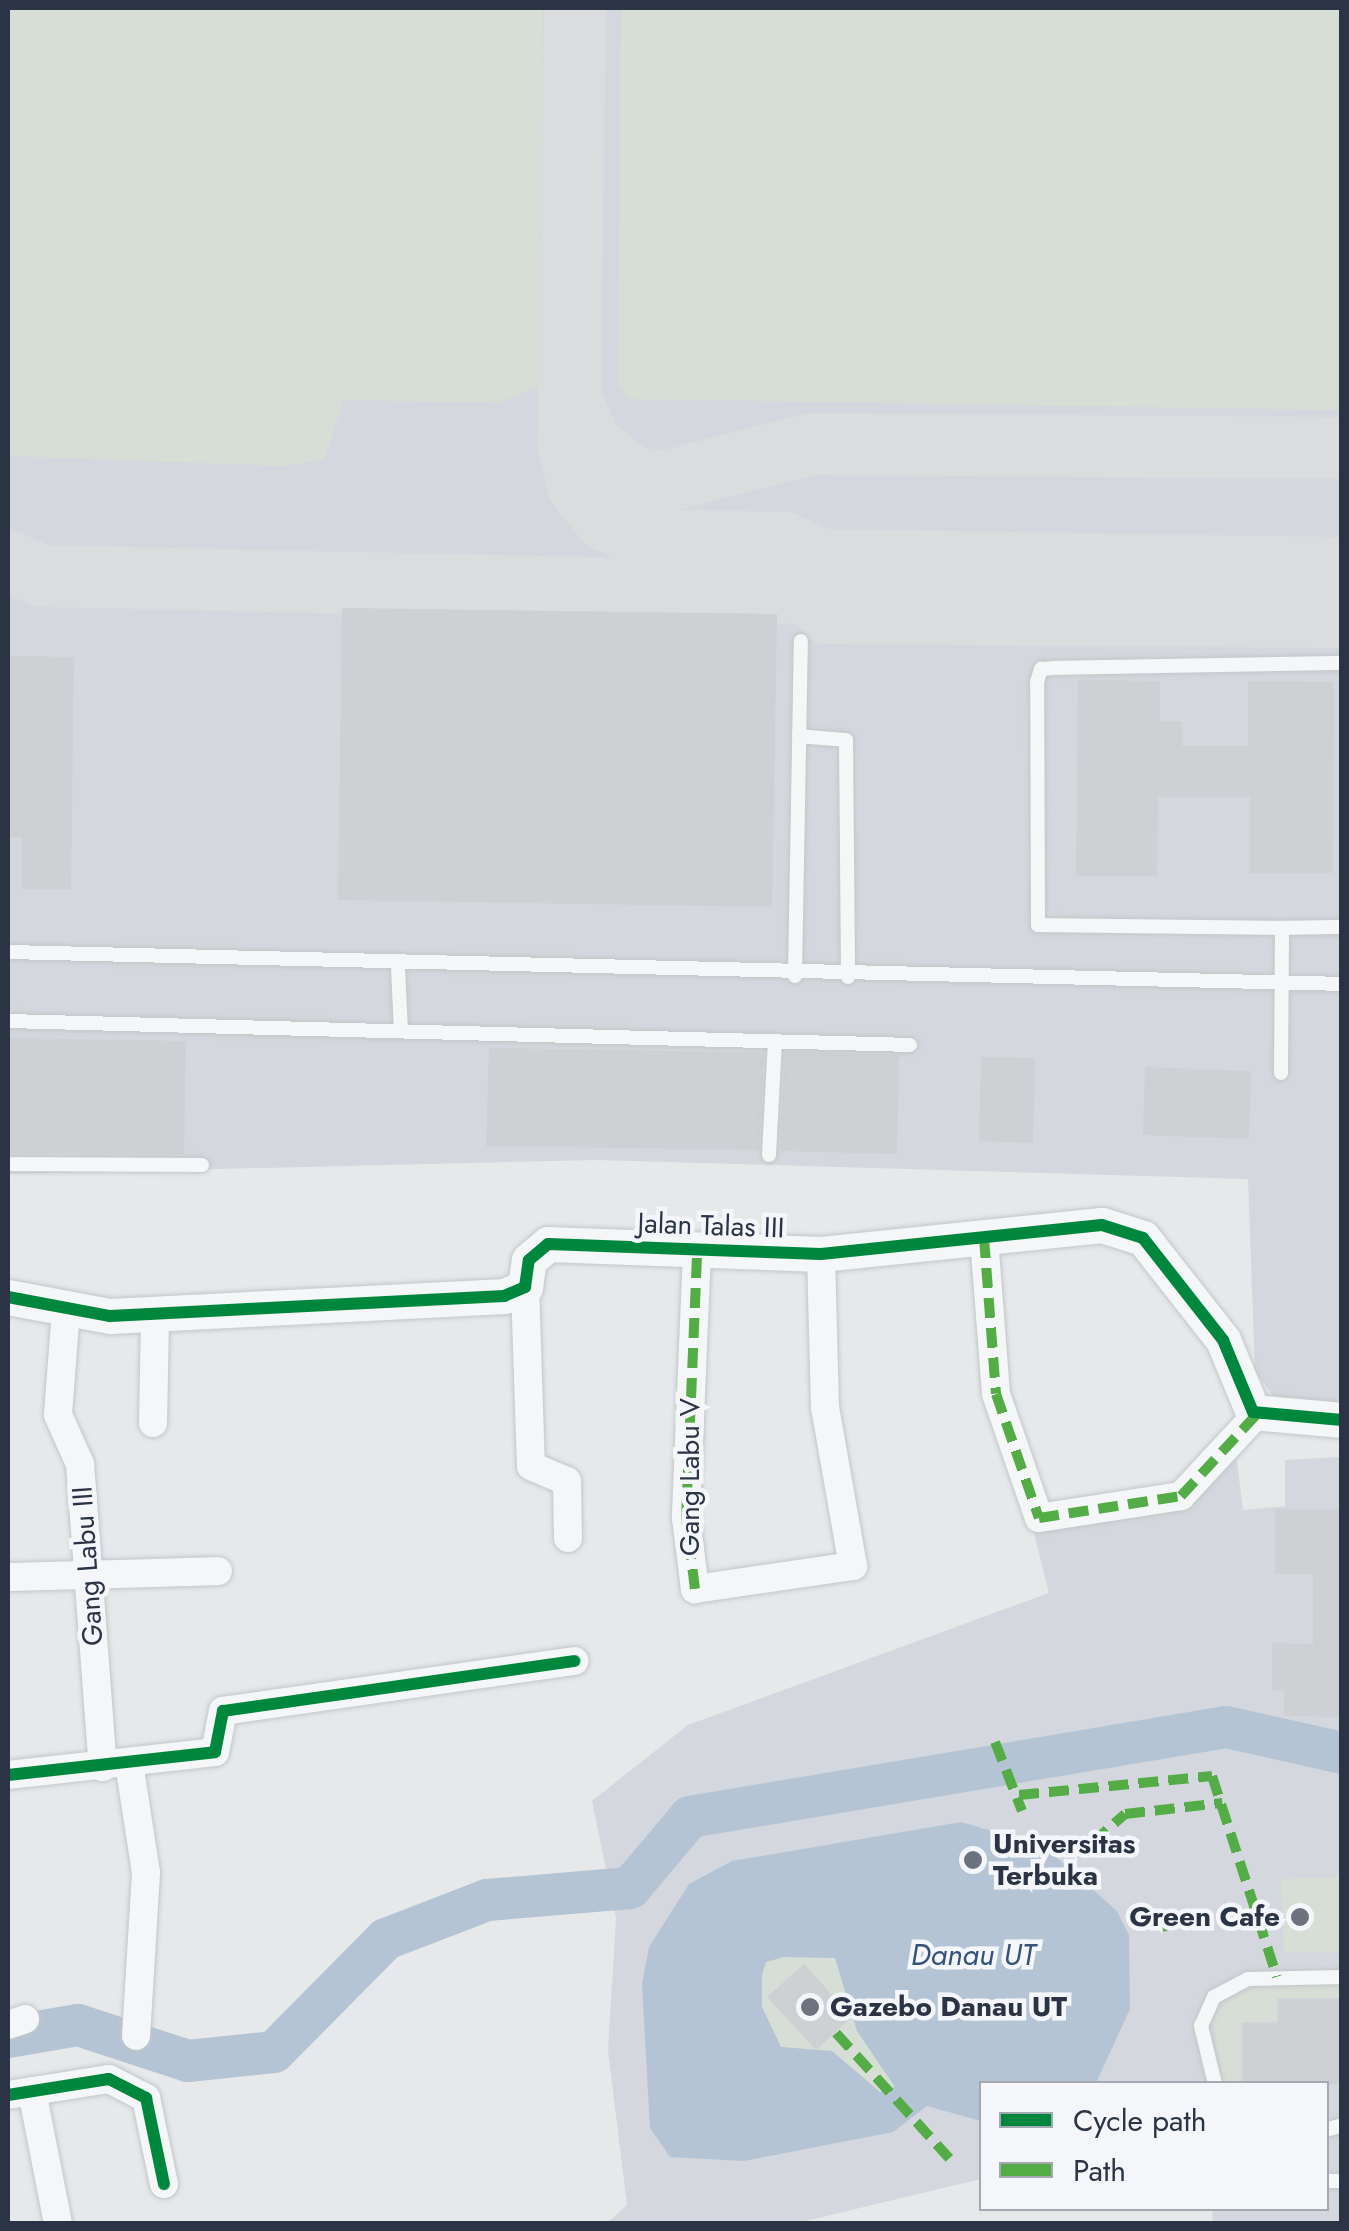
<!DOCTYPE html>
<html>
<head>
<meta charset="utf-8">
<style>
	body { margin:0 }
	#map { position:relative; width:1349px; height:2231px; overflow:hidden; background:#e6e8ea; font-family:Jost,sans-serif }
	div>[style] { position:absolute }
	.built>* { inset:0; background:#d4d7dd }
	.green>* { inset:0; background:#d6ded6 }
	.water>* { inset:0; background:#b4c4d5 }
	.river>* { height:42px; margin:-21px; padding:0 21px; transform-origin:21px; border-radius:21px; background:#b4c4d5 }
	.taxiway>* { height:62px; margin:-31px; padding:0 31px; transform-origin:31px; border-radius:31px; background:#dadcde }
	.building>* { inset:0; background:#ced0d3 }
	.roads { filter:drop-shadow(0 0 2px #c4c6c8) drop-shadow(0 0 2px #c4c6c8) }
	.service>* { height:14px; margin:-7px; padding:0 7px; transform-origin:7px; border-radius:7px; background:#f5f6f7 }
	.minor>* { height:28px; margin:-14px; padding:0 14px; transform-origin:14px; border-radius:14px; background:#f5f6f7 }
	.tertiary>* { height:35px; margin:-17.5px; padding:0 17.5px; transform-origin:17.5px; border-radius:17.5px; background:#f5f6f7 }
	.quiet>* { height:10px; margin-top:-5px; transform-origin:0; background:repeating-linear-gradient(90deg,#54ac47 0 20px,transparent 0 30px) }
	.cycleway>* { height:12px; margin:-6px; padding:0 6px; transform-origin:6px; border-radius:6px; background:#00873e }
	.dots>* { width:28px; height:28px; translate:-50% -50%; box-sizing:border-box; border:5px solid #f4f6f9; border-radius:50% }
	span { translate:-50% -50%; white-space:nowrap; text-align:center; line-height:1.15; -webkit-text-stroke:9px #f4f6f9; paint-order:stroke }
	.street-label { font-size:28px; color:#2b3445 }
	.poi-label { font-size:28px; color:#2b3445; font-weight:700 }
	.left { translate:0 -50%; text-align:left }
	.right { translate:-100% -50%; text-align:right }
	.water-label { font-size:30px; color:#34527a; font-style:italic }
	.frame { position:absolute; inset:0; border:10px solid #2b3445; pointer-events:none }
	.legend { position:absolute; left:979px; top:2081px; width:350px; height:130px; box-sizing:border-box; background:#f4f6f9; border:2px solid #a4a8b1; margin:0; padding:12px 18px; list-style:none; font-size:30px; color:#2b3445 }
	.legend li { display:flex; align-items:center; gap:20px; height:50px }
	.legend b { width:50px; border:2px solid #a4a8b1 }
</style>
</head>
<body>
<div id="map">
	<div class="built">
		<div style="clip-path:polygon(8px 8px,1341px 8px,1341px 1410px,1279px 1404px,1255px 1371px,1248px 1179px,597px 1160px,8px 1174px)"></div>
		<div style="clip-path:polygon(1234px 1438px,1243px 1510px,1285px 1506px,1285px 1460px,1341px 1457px,1341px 2223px,1213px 2223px,1212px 2209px,1326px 2208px,1326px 2084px,982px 2084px,981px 2179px,797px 2223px,607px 2223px,627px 2205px,608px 2051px,616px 1918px,592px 1801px,688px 1725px,1049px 1593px,1032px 1525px,1174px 1502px)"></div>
	</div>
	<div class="green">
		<div style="clip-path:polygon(8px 8px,543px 8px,539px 386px,499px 403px,343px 400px,325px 459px,284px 466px,8px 456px)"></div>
		<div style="clip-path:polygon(621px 8px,1341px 8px,1341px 410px,630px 399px,618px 384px)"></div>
		<div style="clip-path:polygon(1341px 1877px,1341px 1952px,1284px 1953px,1281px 1879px)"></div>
		<div style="clip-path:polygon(evenodd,784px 1957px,835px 1958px,857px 2031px,895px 2087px,880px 2092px,832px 2051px,781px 2047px,762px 2007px,762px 1975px,766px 1962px,784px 1957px,804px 1964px,852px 2017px,816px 2050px,768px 1997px,804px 1964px)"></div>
		<div style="clip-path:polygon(1341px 1983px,1341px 1998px,1277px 1998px,1277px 2021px,1241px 2022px,1241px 2083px,1223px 2083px,1213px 2020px,1226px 2001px,1255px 1988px)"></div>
	</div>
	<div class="water">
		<div style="clip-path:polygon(evenodd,961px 1822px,1044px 1846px,1117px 1911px,1129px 1935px,1130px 2009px,1096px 2083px,982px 2084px,981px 2121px,927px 2106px,893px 2132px,744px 2161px,670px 2157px,650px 2128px,642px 1984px,649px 1947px,689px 1884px,732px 1861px,961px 1822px,784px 1957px,835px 1958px,857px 2031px,895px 2087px,880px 2092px,832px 2051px,781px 2047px,762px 2007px,762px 1975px,766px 1962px,784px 1957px)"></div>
	</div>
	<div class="river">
		<div style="left:8px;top:2037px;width:71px;rotate:-9.7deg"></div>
		<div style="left:78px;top:2025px;width:116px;rotate:18.1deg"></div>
		<div style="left:188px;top:2061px;width:86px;rotate:-6deg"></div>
		<div style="left:274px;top:2052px;width:159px;rotate:-45.3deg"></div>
		<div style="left:386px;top:1939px;width:108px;rotate:-21.1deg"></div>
		<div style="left:487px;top:1900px;width:144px;rotate:-4.8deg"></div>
		<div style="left:630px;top:1888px;width:93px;rotate:-49.8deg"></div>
		<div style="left:690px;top:1817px;width:544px;rotate:-9.53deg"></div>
		<div style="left:1226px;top:1727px;width:119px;rotate:12.6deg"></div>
	</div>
	<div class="taxiway">
		<div style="left:575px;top:8px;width:438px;rotate:90.8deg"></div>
		<div style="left:569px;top:446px;width:41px;rotate:77.3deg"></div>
		<div style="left:578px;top:486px;width:43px;rotate:51.5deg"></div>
		<div style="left:605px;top:520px;width:51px;rotate:23.1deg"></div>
		<div style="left:652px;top:540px;width:133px;rotate:1.3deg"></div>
		<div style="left:785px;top:543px;width:40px;rotate:25deg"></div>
		<div style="left:821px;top:560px;width:521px;rotate:0.88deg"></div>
		<div style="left:570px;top:396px;width:53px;rotate:66.8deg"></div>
		<div style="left:591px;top:445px;width:49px;rotate:37.6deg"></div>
		<div style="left:630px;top:475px;width:31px;rotate:15deg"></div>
		<div style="left:660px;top:483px;width:157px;rotate:-14.4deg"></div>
		<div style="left:812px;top:444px;width:530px;rotate:0.43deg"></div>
		<div style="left:8px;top:561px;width:39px;rotate:23deg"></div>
		<div style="left:44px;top:576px;width:766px;rotate:1.27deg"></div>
		<div style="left:810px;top:593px;width:26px;rotate:50deg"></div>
		<div style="left:827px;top:613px;width:515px;rotate:0.45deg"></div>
	</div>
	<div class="building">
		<div style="clip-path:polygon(342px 608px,777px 614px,772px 907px,338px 900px)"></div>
		<div style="clip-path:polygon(8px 656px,74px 657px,71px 889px,22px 889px,22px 837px,8px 837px)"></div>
		<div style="clip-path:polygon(1078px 680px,1160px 681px,1160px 721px,1182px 721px,1182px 746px,1248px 746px,1248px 681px,1334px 682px,1333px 873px,1250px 873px,1250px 797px,1158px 797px,1157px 876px,1076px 876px)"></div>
		<div style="clip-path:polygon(8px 1038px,186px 1041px,184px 1154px,8px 1153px)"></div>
		<div style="clip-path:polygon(489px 1048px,764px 1053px,759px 1150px,486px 1146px)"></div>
		<div style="clip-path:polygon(785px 1052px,899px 1055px,897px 1154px,780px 1151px)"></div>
		<div style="clip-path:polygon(981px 1057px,1035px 1058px,1033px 1143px,979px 1141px)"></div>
		<div style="clip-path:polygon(1145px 1067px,1251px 1071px,1249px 1139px,1143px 1135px)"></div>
		<div style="clip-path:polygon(1275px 1509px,1342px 1509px,1342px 1717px,1284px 1716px,1284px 1691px,1272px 1691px,1272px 1643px,1313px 1644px,1313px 1574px,1275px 1574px)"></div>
		<div style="clip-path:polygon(804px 1964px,852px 2017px,816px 2050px,767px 1997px)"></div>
		<div style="clip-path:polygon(1278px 1999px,1342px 1999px,1342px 2084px,1243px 2084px,1243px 2023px,1278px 2023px)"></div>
	</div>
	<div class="roads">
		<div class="service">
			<div style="left:799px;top:736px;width:47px;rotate:4.9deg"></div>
			<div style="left:846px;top:740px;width:237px;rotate:89.5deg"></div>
			<div style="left:1282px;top:928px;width:60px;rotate:-1deg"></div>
			<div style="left:8px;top:952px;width:1334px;rotate:1.37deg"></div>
			<div style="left:398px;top:968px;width:63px;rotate:87.3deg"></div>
			<div style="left:795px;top:976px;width:335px;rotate:-89deg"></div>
			<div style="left:8px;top:1021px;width:902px;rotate:1.52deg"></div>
			<div style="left:1281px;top:1073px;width:145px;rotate:-89.6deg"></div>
			<div style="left:1282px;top:928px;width:244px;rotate:-179.3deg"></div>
			<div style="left:1038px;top:925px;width:243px;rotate:-90.2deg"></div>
			<div style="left:1037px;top:682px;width:14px;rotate:-73deg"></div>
			<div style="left:1041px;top:669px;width:14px;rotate:-4deg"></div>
			<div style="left:1055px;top:668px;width:287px;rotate:-1deg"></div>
			<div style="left:769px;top:1155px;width:113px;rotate:-87deg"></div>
			<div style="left:8px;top:1164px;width:194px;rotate:0.3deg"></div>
			<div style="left:1215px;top:2084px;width:60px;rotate:-103.6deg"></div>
			<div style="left:1201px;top:2026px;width:32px;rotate:-66deg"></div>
			<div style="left:1214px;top:1997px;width:38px;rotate:-28deg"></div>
			<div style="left:1248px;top:1979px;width:94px;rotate:-1.2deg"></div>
			<div style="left:1326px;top:2130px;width:17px;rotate:-17deg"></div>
			<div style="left:1326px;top:2181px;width:16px"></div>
		</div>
		<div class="minor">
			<div style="left:984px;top:1238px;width:156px;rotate:85.6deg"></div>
			<div style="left:996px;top:1394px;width:131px;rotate:70.9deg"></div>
			<div style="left:1039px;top:1518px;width:144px;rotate:-8.8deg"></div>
			<div style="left:1181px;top:1496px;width:110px;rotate:-47.2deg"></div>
			<div style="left:697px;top:1251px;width:267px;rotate:92.4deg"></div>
			<div style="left:686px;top:1518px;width:72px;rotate:82.8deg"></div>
			<div style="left:695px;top:1589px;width:160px;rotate:-8.3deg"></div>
			<div style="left:853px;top:1566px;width:160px;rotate:-100deg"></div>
			<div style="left:825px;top:1408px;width:154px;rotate:-91.5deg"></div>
			<div style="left:525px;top:1287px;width:179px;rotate:88.1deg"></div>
			<div style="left:531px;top:1466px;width:39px;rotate:23deg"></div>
			<div style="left:567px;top:1481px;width:57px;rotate:89deg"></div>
			<div style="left:66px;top:1310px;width:105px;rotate:94.4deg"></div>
			<div style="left:58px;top:1415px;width:54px;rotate:65.8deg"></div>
			<div style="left:80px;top:1464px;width:304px;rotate:85.7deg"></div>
			<div style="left:153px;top:1423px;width:108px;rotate:-88.9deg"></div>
			<div style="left:8px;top:1577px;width:210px;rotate:-1.6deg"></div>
			<div style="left:129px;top:1763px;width:111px;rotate:81.2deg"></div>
			<div style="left:146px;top:1873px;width:163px;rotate:93.5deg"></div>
			<div style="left:8px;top:1775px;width:208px;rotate:-6.3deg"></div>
			<div style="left:215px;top:1752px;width:42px;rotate:-79deg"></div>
			<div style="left:223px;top:1711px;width:355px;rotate:-8.1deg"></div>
			<div style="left:8px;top:2025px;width:18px;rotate:-19deg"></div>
			<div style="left:32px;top:2091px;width:136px;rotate:78.9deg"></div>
			<div style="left:8px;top:2095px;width:102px;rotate:-9deg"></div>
			<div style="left:109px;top:2079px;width:42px;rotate:27.2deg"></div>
			<div style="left:146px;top:2098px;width:88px;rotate:78.2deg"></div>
		</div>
		<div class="tertiary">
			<div style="left:8px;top:1297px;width:104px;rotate:10.6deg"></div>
			<div style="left:110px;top:1316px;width:395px;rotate:-2.9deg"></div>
			<div style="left:504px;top:1296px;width:23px;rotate:-23deg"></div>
			<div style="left:525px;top:1287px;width:27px;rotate:-82deg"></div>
			<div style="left:529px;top:1260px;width:25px;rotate:-40deg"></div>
			<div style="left:548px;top:1244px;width:273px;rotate:2.1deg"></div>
			<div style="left:821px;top:1254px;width:282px;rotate:-5.9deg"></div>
			<div style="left:1102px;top:1225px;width:43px;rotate:17.6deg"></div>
			<div style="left:1143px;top:1238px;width:130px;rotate:51.9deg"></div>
			<div style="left:1223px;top:1340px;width:78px;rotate:67.4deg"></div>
			<div style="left:1253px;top:1412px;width:89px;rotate:5.1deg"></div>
		</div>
	</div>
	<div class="quiet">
		<div style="left:984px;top:1238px;width:156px;rotate:85.6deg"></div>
		<div style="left:996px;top:1394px;width:131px;rotate:70.9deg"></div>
		<div style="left:1039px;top:1518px;width:144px;rotate:-8.8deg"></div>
		<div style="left:1181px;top:1496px;width:110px;rotate:-47.2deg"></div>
		<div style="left:695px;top:1589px;width:72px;rotate:-97.2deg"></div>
		<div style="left:686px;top:1518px;width:267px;rotate:-87.6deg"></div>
		<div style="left:995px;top:1742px;width:74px;rotate:68.6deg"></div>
		<div style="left:1019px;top:1795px;width:194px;rotate:-5.6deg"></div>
		<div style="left:1212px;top:1776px;width:211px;rotate:72.1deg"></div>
		<div style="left:1092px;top:1843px;width:44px;rotate:-41.3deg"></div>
		<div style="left:1125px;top:1814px;width:98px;rotate:-6.5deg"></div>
		<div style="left:1162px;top:1927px;width:38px;rotate:-18deg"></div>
		<div style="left:836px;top:2033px;width:169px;rotate:47.9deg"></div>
	</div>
	<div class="cycleway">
		<div style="left:8px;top:1297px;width:104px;rotate:10.6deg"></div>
		<div style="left:110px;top:1316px;width:395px;rotate:-2.9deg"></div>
		<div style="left:504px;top:1296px;width:23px;rotate:-23deg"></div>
		<div style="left:525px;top:1287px;width:27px;rotate:-82deg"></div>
		<div style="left:529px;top:1260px;width:25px;rotate:-40deg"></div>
		<div style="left:548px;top:1244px;width:273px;rotate:2.1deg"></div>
		<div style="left:821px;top:1254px;width:282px;rotate:-5.9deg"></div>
		<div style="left:1102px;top:1225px;width:43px;rotate:17.6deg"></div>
		<div style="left:1143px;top:1238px;width:130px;rotate:51.9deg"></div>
		<div style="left:1223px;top:1340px;width:78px;rotate:67.4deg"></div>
		<div style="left:1253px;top:1412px;width:89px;rotate:5.1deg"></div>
		<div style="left:8px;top:1775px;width:208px;rotate:-6.3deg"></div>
		<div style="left:215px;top:1752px;width:42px;rotate:-79deg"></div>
		<div style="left:223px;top:1711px;width:355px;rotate:-8.1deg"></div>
		<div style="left:8px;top:2095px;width:102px;rotate:-9deg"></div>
		<div style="left:109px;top:2079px;width:42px;rotate:27.2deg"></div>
		<div style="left:146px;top:2098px;width:88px;rotate:78.2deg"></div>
	</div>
	<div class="dots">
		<div style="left:973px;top:1860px;background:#6c737f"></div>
		<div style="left:1300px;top:1917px;background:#6c737f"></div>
		<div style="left:810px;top:2007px;background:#6c737f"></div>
	</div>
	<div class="street-label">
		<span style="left:711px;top:1226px;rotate:2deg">Jalan Talas III</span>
		<span style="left:690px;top:1477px;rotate:-90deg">Gang Labu V</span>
		<span style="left:88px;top:1566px;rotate:-94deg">Gang Labu III</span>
	</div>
	<div class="poi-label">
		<span class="left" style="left:993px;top:1860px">Universitas<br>Terbuka</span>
		<span class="right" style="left:1280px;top:1917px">Green Cafe</span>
		<span class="left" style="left:830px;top:2007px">Gazebo Danau UT</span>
	</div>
	<div class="water-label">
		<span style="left:973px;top:1955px">Danau UT</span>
	</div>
	<div class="frame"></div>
	<ul class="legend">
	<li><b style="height:12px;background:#00873e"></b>Cycle path</li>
	<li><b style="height:12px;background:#54ac47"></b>Path</li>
	</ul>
</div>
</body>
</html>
